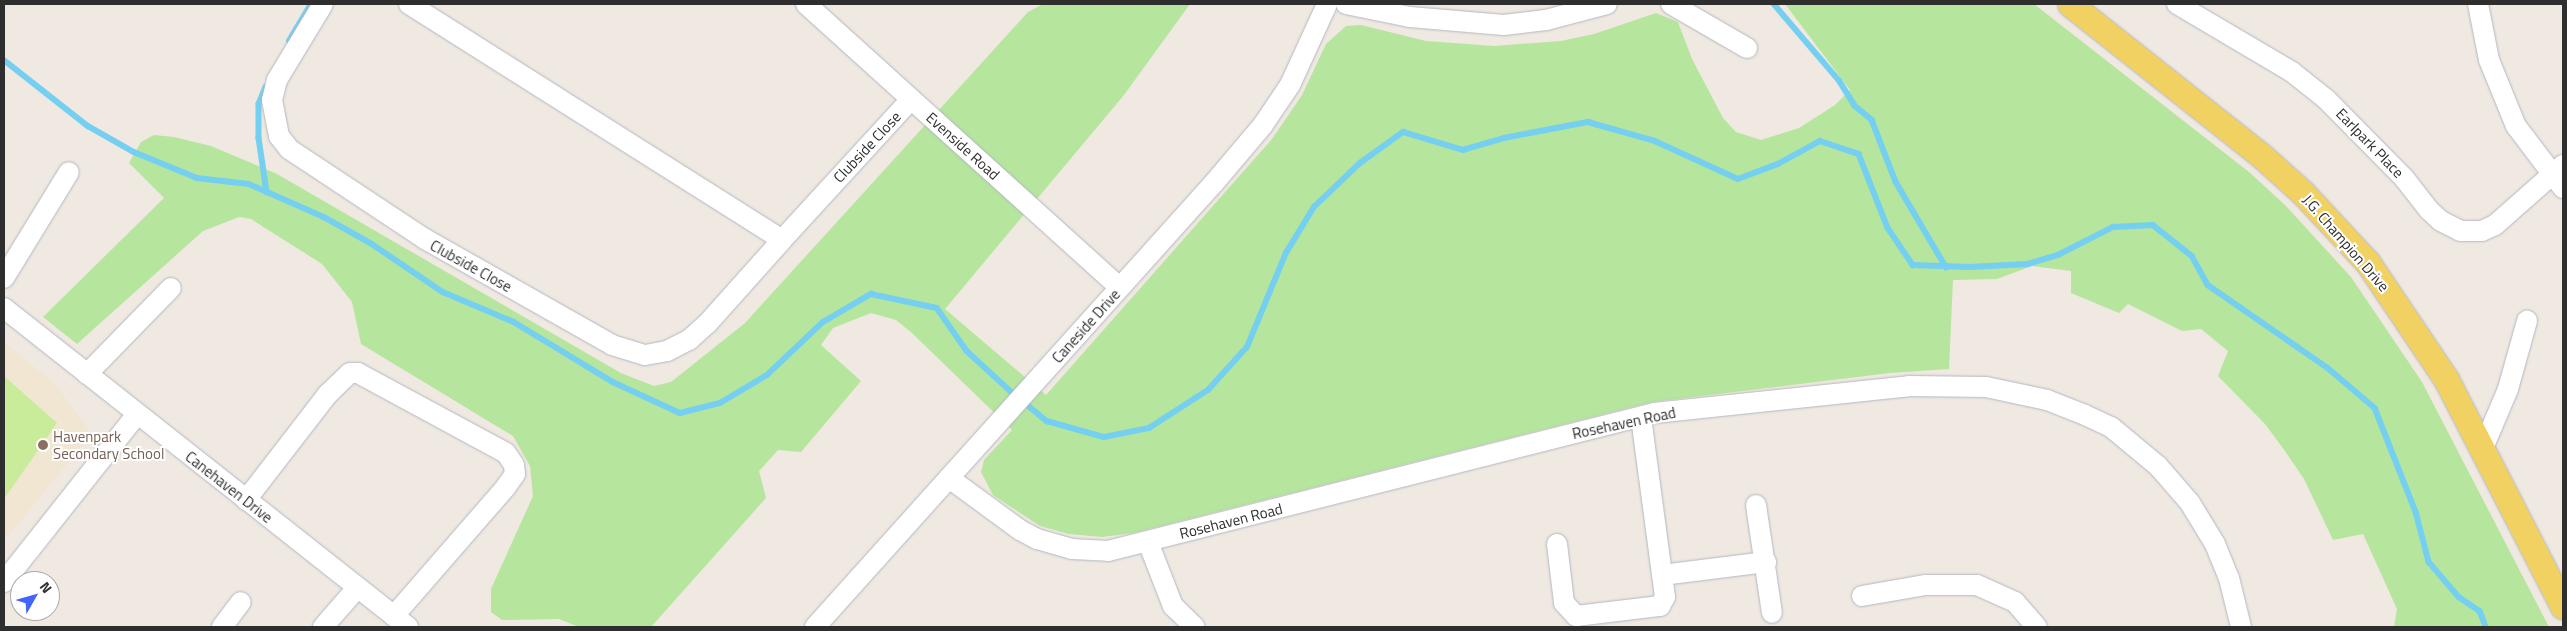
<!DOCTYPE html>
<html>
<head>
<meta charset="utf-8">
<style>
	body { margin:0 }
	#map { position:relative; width:2567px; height:631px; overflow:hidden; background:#efe9e1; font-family:"Titillium Web",sans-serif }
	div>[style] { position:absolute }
	.education>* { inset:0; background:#f0e6d1 }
	.green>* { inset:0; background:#b6e59e }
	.pitch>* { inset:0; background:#c9ec9a }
	.stream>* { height:5.5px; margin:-2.75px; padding:0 2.75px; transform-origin:2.75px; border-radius:2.75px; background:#75cff0 }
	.roads { filter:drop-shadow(0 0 1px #b4b7c1) drop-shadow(0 0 1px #b4b7c1) }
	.minor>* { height:20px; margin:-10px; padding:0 10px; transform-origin:10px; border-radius:10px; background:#fff }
	.major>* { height:25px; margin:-12.5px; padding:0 12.5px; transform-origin:12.5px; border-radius:12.5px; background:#f2d163 }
	.dots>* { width:14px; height:14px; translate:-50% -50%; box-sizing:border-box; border:2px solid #fff; border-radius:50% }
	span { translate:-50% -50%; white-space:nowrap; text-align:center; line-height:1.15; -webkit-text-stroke:4px #fff; paint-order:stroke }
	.street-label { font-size:15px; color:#2e2e2e }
	.education-label { font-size:15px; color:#785e54 }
	.left { translate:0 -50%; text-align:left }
	.frame { position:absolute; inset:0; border:5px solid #2e2e2e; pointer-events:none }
	.north { position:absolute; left:10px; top:571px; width:50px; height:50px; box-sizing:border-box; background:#fff; border:1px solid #ababab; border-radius:50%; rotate:52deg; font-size:14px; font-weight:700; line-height:20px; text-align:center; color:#2e2e2e }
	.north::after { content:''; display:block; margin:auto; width:18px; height:22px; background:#4264fb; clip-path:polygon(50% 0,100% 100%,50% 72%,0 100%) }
</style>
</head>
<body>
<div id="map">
	<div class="education">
		<div style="clip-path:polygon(4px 342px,55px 384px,87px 427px,90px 436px,4px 541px)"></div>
	</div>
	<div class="green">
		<div style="clip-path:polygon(1043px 4px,1190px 4px,1124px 95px,945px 309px,1046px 395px,1272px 139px,1302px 95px,1326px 44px,1346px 26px,1361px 25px,1426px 41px,1494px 46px,1561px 41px,1594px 34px,1656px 13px,1678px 22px,1692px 59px,1723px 118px,1736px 132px,1761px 140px,1799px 128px,1835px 105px,1850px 90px,1785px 4px,2034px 4px,2249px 172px,2285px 205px,2351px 277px,2422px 382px,2549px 627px,2394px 627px,2397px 609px,2363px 534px,2333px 540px,2304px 479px,2285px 451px,2265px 424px,2218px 376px,2228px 351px,2201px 329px,2182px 331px,2128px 304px,2119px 313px,2071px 293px,2071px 271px,2032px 266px,1997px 279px,1953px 280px,1949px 369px,1890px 373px,1652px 402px,1133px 533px,1102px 537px,1069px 534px,1040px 526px,993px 495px,981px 472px,984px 460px,1012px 430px,912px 333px,896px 320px,871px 313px,833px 328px,821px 345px,861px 381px,801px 452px,778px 450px,759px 471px,766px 498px,651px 627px,579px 627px,559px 619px,502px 620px,491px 612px,491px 589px,533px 496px,530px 466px,513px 436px,361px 344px,352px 302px,322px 264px,251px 219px,239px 217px,203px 231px,77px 344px,43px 317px,164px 198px,129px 163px,141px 142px,154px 135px,174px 137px,211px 146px,277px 174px,621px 373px,654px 386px,671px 382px,745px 323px,1028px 12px)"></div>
	</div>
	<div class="pitch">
		<div style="clip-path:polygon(4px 376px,57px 423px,4px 499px)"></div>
	</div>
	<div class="stream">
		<div style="left:1774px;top:4px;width:100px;rotate:49.5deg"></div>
		<div style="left:1839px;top:80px;width:31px;rotate:58deg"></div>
		<div style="left:1855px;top:106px;width:22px;rotate:39deg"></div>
		<div style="left:1872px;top:120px;width:66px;rotate:68.8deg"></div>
		<div style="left:1896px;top:182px;width:99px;rotate:59.5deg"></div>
		<div style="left:289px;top:41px;width:43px;rotate:-59.3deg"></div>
		<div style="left:4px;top:60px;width:107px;rotate:38.2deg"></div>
		<div style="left:88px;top:126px;width:53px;rotate:29.5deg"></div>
		<div style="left:134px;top:152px;width:68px;rotate:22.4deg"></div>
		<div style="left:197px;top:178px;width:52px;rotate:6.6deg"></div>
		<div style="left:249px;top:184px;width:82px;rotate:23.7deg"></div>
		<div style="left:324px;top:217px;width:55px;rotate:29.4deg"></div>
		<div style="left:372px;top:244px;width:86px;rotate:34.1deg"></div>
		<div style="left:443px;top:292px;width:77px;rotate:22.9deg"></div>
		<div style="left:514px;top:322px;width:116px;rotate:31.2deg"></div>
		<div style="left:613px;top:382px;width:74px;rotate:24.8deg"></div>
		<div style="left:680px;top:413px;width:41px;rotate:-14deg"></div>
		<div style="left:720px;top:403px;width:55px;rotate:-30.8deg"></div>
		<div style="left:767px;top:375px;width:77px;rotate:-43.4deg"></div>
		<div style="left:823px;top:322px;width:56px;rotate:-30.3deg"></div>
		<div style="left:871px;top:294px;width:67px;rotate:12deg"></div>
		<div style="left:937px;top:308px;width:52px;rotate:55.1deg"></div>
		<div style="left:967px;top:351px;width:67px;rotate:42.6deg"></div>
		<div style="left:266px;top:87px;width:18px;rotate:112deg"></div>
		<div style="left:259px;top:104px;width:34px;rotate:90deg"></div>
		<div style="left:259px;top:138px;width:55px;rotate:81.6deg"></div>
		<div style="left:1024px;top:402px;width:30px;rotate:40deg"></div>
		<div style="left:1047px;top:421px;width:59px;rotate:15.7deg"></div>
		<div style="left:1104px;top:437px;width:46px;rotate:-11.3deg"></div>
		<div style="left:1149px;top:428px;width:70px;rotate:-32.8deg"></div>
		<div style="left:1208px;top:390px;width:58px;rotate:-47.8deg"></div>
		<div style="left:1247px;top:347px;width:102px;rotate:-67.5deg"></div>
		<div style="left:1286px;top:253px;width:54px;rotate:-58.7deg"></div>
		<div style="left:1314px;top:207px;width:64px;rotate:-43.7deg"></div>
		<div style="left:1360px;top:163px;width:53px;rotate:-35.8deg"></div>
		<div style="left:1403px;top:132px;width:63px;rotate:16.7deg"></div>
		<div style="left:1463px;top:150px;width:43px;rotate:-16.3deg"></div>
		<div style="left:1504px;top:138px;width:86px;rotate:-10.8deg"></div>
		<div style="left:1588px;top:122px;width:70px;rotate:15.8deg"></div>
		<div style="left:1655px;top:141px;width:91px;rotate:24.6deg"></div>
		<div style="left:1738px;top:179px;width:43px;rotate:-20.6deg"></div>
		<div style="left:1778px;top:164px;width:48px;rotate:-28.7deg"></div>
		<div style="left:1820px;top:141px;width:41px;rotate:18.4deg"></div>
		<div style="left:1859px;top:154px;width:79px;rotate:68.6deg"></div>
		<div style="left:1888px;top:228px;width:45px;rotate:56deg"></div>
		<div style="left:1913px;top:265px;width:56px;rotate:2deg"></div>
		<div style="left:1969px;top:267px;width:59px;rotate:-2.9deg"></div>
		<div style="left:2028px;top:264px;width:31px;rotate:-17deg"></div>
		<div style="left:2058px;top:255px;width:62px;rotate:-27deg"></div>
		<div style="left:2113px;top:227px;width:40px;rotate:-2.9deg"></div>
		<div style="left:2153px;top:225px;width:50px;rotate:38.5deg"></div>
		<div style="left:2192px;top:256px;width:33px;rotate:61deg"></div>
		<div style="left:2208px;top:285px;width:146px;rotate:34.7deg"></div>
		<div style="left:2328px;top:368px;width:62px;rotate:40.4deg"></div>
		<div style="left:2375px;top:408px;width:112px;rotate:68.5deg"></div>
		<div style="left:2416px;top:512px;width:52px;rotate:75.4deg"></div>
		<div style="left:2429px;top:562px;width:46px;rotate:49.4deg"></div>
		<div style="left:2459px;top:597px;width:25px;rotate:34deg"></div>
		<div style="left:2480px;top:611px;width:17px;rotate:69deg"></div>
	</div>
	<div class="roads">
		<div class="minor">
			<div style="left:323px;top:4px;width:89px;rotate:121.2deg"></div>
			<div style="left:277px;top:80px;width:21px;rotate:104deg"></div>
			<div style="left:272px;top:100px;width:37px;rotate:79deg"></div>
			<div style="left:279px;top:136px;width:16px;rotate:52deg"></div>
			<div style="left:289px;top:149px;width:163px;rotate:33.5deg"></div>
			<div style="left:425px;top:239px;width:215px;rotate:29.5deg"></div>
			<div style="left:612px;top:345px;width:34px;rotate:17deg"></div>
			<div style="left:645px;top:355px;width:22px;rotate:-10deg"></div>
			<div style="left:667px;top:351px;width:25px;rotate:-27deg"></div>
			<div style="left:689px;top:340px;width:24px;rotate:-42deg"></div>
			<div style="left:707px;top:324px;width:113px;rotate:-48.2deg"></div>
			<div style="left:409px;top:4px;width:441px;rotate:32.3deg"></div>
			<div style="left:782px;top:240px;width:191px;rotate:-47.5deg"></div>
			<div style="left:806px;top:4px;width:423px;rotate:42.1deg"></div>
			<div style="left:1346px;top:4px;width:65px;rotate:11.5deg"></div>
			<div style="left:1410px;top:17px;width:94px;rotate:4.9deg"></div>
			<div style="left:1504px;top:25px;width:42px;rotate:-6.8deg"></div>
			<div style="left:1546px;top:20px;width:63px;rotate:-14.7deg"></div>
			<div style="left:1671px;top:4px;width:88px;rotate:30.1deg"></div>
			<div style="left:2177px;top:4px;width:134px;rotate:30.6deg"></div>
			<div style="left:2292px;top:72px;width:43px;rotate:38.5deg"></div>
			<div style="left:2326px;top:99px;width:111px;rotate:45.4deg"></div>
			<div style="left:2404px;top:178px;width:41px;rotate:52deg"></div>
			<div style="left:2429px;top:210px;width:16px;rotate:43deg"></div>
			<div style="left:2441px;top:221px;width:22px;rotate:27deg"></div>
			<div style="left:2461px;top:231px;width:21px"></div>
			<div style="left:2482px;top:231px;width:14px;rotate:-25deg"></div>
			<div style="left:2495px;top:225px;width:91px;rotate:-41.4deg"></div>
			<div style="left:2478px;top:4px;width:57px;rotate:78.9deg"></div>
			<div style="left:2489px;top:60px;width:71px;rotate:67.8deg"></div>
			<div style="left:2516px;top:126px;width:78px;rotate:52.8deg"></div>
			<div style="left:4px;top:278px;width:124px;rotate:-58.5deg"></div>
			<div style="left:4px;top:308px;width:515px;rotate:38.29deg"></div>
			<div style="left:87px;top:374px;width:120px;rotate:-45.7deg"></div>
			<div style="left:2483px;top:448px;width:64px;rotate:-67deg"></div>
			<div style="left:2508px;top:389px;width:71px;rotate:-74.4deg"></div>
			<div style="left:949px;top:478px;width:88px;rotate:36.2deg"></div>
			<div style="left:1020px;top:530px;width:19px;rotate:28deg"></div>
			<div style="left:1037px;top:539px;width:36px;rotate:16deg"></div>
			<div style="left:1072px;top:549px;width:36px;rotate:3deg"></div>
			<div style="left:1108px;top:551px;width:563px;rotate:-14.18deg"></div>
			<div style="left:1654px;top:413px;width:256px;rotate:-6deg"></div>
			<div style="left:1909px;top:386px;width:77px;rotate:0.7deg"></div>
			<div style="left:1986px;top:387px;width:62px;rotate:12deg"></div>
			<div style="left:2047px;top:400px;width:41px;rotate:21.5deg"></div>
			<div style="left:2085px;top:415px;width:29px;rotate:25deg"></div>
			<div style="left:2111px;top:427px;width:61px;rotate:39.7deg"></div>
			<div style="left:2158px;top:466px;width:49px;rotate:49.1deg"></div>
			<div style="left:2190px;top:503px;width:48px;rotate:58.6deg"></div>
			<div style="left:2215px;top:544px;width:37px;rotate:68deg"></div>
			<div style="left:2229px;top:578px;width:50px;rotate:76.2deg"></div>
			<div style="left:246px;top:500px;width:134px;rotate:-52.3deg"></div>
			<div style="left:328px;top:394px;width:30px;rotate:-44deg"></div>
			<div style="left:350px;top:373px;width:8px"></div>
			<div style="left:358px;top:373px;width:168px;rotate:28.4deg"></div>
			<div style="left:506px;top:453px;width:14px;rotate:56deg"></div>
			<div style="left:514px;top:465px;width:9px;rotate:84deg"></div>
			<div style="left:515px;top:474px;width:16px;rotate:125deg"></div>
			<div style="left:506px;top:487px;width:171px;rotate:131deg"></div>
			<div style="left:1756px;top:505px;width:109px;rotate:81.6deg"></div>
			<div style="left:1148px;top:542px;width:69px;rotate:68.7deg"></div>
			<div style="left:1173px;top:606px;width:30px;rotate:44deg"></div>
			<div style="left:1557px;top:544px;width:59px;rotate:83.2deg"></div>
			<div style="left:1564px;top:603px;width:18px;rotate:47deg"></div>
			<div style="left:1576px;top:616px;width:85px;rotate:-6.8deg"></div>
			<div style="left:1660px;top:606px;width:10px;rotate:-61deg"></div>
			<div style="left:1665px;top:597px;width:182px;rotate:-97.6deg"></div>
			<div style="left:1662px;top:575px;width:105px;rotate:-7.1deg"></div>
			<div style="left:4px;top:582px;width:214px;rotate:-51.6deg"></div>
			<div style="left:1862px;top:596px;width:65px;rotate:-9.8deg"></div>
			<div style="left:1926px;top:585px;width:51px"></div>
			<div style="left:1977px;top:585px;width:42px;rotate:24.1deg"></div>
			<div style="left:2015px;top:602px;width:33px;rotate:49deg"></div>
			<div style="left:222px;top:627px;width:31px;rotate:-53deg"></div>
			<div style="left:323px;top:627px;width:52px;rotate:-48.9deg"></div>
			<div style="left:815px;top:627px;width:597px;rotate:-48.06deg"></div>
			<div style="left:1214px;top:183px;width:76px;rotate:-49.8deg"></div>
			<div style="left:1263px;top:125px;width:48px;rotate:-56deg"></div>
			<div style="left:1290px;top:85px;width:89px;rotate:-65.4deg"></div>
		</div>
		<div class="major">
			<div style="left:2070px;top:4px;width:246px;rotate:38.4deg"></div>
			<div style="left:2263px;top:157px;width:54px;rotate:42deg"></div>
			<div style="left:2303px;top:193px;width:96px;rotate:47.1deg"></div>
			<div style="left:2368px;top:263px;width:140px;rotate:56.1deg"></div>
			<div style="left:2446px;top:379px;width:256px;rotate:62.8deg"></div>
		</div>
	</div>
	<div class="dots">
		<div style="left:43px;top:445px;background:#8d6e63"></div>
	</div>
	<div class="street-label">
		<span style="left:2370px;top:143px;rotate:46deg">Earlpark Place</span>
		<span style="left:963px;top:146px;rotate:42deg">Evenside Road</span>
		<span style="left:867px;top:147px;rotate:-47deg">Clubside Close</span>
		<span style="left:2346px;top:243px;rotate:49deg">J.G. Champion Drive</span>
		<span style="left:471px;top:266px;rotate:29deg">Clubside Close</span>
		<span style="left:1086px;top:326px;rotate:-48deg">Caneside Drive</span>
		<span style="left:1624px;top:423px;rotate:-12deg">Rosehaven Road</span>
		<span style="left:229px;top:487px;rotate:38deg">Canehaven Drive</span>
		<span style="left:1231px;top:521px;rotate:-14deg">Rosehaven Road</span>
	</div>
	<div class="education-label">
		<span class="left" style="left:53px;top:445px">Havenpark<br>Secondary School</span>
	</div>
	<div class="frame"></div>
	<div class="north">N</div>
</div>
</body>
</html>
